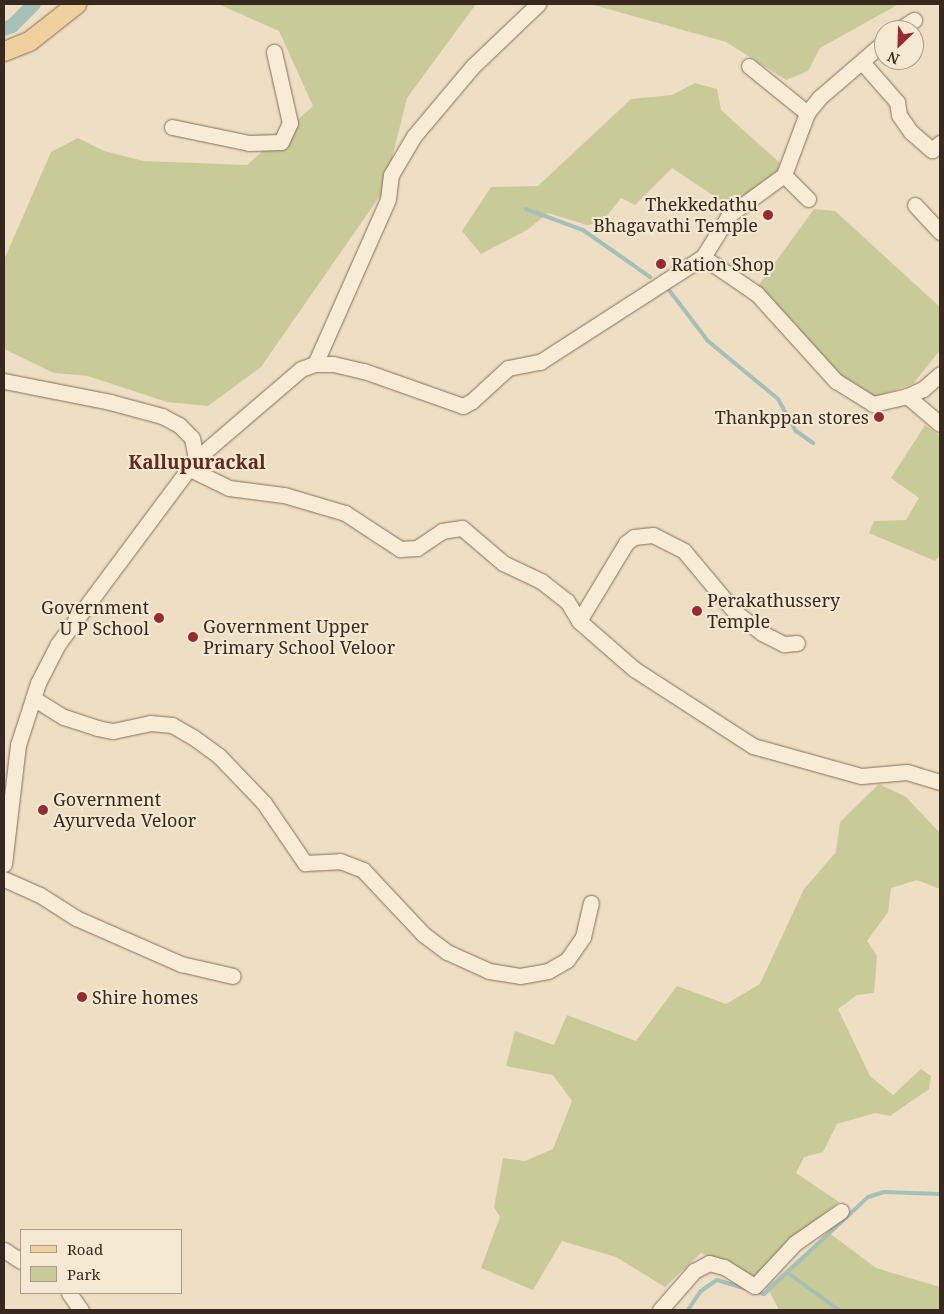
<!DOCTYPE html>
<html>
<head>
<meta charset="utf-8">
<style>
	body { margin:0 }
	#map { position:relative; width:944px; height:1314px; overflow:hidden; background:#eddec4; font-family:"Noto Serif",serif }
	div>[style] { position:absolute }
	.green>* { inset:0; background:#c8cb98 }
	.stream>* { height:4px; margin:-2px; padding:0 2px; transform-origin:2px; border-radius:2px; background:#a5c0b7 }
	.canal>* { height:14px; margin:-7px; padding:0 7px; transform-origin:7px; border-radius:7px; background:#a5c0b7 }
	.roads { filter:drop-shadow(0 0 1px #876f5a) drop-shadow(0 0 1px #876f5a) }
	.minor>* { height:15px; margin:-7.5px; padding:0 7.5px; transform-origin:7.5px; border-radius:7.5px; background:#f8ecd7 }
	.major>* { height:19px; margin:-9.5px; padding:0 9.5px; transform-origin:9.5px; border-radius:9.5px; background:#f0d09c }
	.dots>* { width:14px; height:14px; translate:-50% -50%; box-sizing:border-box; border:2px solid #f5e9d3; border-radius:50% }
	span { translate:-50% -50%; white-space:nowrap; text-align:center; line-height:1.15; -webkit-text-stroke:4px #f5e9d3; paint-order:stroke }
	.poi-label { font-size:18px; color:#37291e }
	.right { translate:-100% -50%; text-align:right }
	.left { translate:0 -50%; text-align:left }
	.neighbourhood-label { font-size:19px; color:#63281e; font-weight:700 }
	.frame { position:absolute; inset:0; border:5px solid #37291e; pointer-events:none }
	.legend { position:absolute; left:20px; top:1229px; width:162px; height:65px; box-sizing:border-box; background:#f5e9d3; border:1px solid #a99c8b; margin:0; padding:6px 9px; list-style:none; font-size:15px; color:#37291e }
	.legend li { display:flex; align-items:center; gap:10px; height:25px }
	.legend b { width:25px; border:1px solid #a99c8b }
	.north { position:absolute; left:874px; top:20px; width:50px; height:50px; box-sizing:border-box; background:#f5e9d3; border:1px solid #a99c8b; border-radius:50%; rotate:204deg; font-size:14px; font-weight:700; line-height:20px; text-align:center; color:#37291e }
	.north::after { content:''; display:block; margin:auto; width:18px; height:22px; background:#952c33; clip-path:polygon(50% 0,100% 100%,50% 72%,0 100%) }
</style>
</head>
<body>
<div id="map">
	<div class="green">
		<div style="clip-path:polygon(218px 4px,476px 4px,407px 98px,384px 190px,261px 367px,208px 406px,167px 402px,88px 376px,54px 373px,4px 349px,4px 260px,51px 152px,78px 138px,104px 151px,143px 161px,247px 165px,313px 106px,279px 31px)"></div>
		<div style="clip-path:polygon(590px 4px,899px 4px,820px 48px,808px 71px,786px 80px,726px 42px)"></div>
		<div style="clip-path:polygon(695px 83px,717px 89px,721px 110px,780px 163px,778px 174px,729px 206px,672px 168px,635px 205px,621px 198px,602px 222px,587px 225px,548px 213px,527px 230px,481px 254px,462px 231px,491px 187px,538px 186px,631px 99px,672px 95px)"></div>
		<div style="clip-path:polygon(814px 209px,835px 211px,940px 307px,940px 350px,913px 384px,872px 398px,842px 376px,756px 289px)"></div>
		<div style="clip-path:polygon(925px 425px,940px 436px,940px 555px,935px 561px,869px 533px,874px 521px,906px 520px,919px 498px,891px 478px)"></div>
		<div style="clip-path:polygon(879px 784px,906px 797px,940px 833px,940px 889px,917px 880px,891px 888px,888px 912px,867px 941px,877px 956px,874px 993px,857px 995px,838px 1009px,870px 1076px,893px 1095px,921px 1069px,931px 1076px,929px 1089px,890px 1116px,875px 1113px,837px 1124px,823px 1152px,804px 1157px,796px 1173px,839px 1202px,792px 1238px,755px 1279px,701px 1253px,665px 1287px,616px 1257px,562px 1241px,533px 1290px,481px 1268px,500px 1217px,494px 1207px,503px 1158px,525px 1161px,553px 1149px,572px 1101px,553px 1075px,506px 1066px,515px 1031px,554px 1045px,567px 1015px,636px 1041px,677px 986px,726px 1004px,760px 984px,804px 889px,836px 852px,840px 822px)"></div>
		<div style="clip-path:polygon(828px 1232px,876px 1268px,940px 1287px,940px 1310px,779px 1310px,767px 1287px)"></div>
	</div>
	<div class="stream">
		<div style="left:526px;top:209px;width:61px;rotate:20.2deg"></div>
		<div style="left:583px;top:230px;width:82px;rotate:35deg"></div>
		<div style="left:669px;top:290px;width:64px;rotate:52.6deg"></div>
		<div style="left:708px;top:341px;width:91px;rotate:39.6deg"></div>
		<div style="left:778px;top:399px;width:37px;rotate:61deg"></div>
		<div style="left:796px;top:431px;width:21px;rotate:35deg"></div>
		<div style="left:788px;top:1273px;width:63px;rotate:36deg"></div>
		<div style="left:688px;top:1310px;width:23px;rotate:-56deg"></div>
		<div style="left:701px;top:1291px;width:19px;rotate:-35deg"></div>
		<div style="left:717px;top:1280px;width:49px;rotate:16.6deg"></div>
		<div style="left:764px;top:1294px;width:142px;rotate:-43deg"></div>
		<div style="left:868px;top:1197px;width:17px;rotate:-17deg"></div>
		<div style="left:884px;top:1192px;width:56px;rotate:2deg"></div>
	</div>
	<div class="canal">
		<div style="left:4px;top:29px;width:9px;rotate:-21deg"></div>
		<div style="left:12px;top:26px;width:31px;rotate:-45deg"></div>
	</div>
	<div class="roads">
		<div class="minor">
			<div style="left:898px;top:30px;width:19px;rotate:-32deg"></div>
			<div style="left:862px;top:62px;width:53px;rotate:48.8deg"></div>
			<div style="left:897px;top:102px;width:13px;rotate:81deg"></div>
			<div style="left:899px;top:115px;width:21px;rotate:55deg"></div>
			<div style="left:911px;top:132px;width:28px;rotate:41deg"></div>
			<div style="left:932px;top:150px;width:11px;rotate:-41deg"></div>
			<div style="left:749px;top:66px;width:75px;rotate:39deg"></div>
			<div style="left:172px;top:127px;width:79px;rotate:11.7deg"></div>
			<div style="left:249px;top:143px;width:32px;rotate:-2deg"></div>
			<div style="left:281px;top:142px;width:21px;rotate:-65deg"></div>
			<div style="left:290px;top:123px;width:73px;rotate:-102.7deg"></div>
			<div style="left:784px;top:175px;width:34px;rotate:45deg"></div>
			<div style="left:915px;top:205px;width:37px;rotate:47deg"></div>
			<div style="left:703px;top:257px;width:49px;rotate:-58.2deg"></div>
			<div style="left:729px;top:215px;width:68px;rotate:-36deg"></div>
			<div style="left:784px;top:175px;width:66px;rotate:-69.6deg"></div>
			<div style="left:807px;top:113px;width:19px;rotate:-51deg"></div>
			<div style="left:819px;top:98px;width:86px;rotate:-40.7deg"></div>
			<div style="left:315px;top:364px;width:180px;rotate:-66.1deg"></div>
			<div style="left:388px;top:199px;width:24px;rotate:-83deg"></div>
			<div style="left:391px;top:175px;width:45px;rotate:-59.5deg"></div>
			<div style="left:414px;top:136px;width:92px;rotate:-49.9deg"></div>
			<div style="left:473px;top:66px;width:90px;rotate:-43.6deg"></div>
			<div style="left:4px;top:381px;width:108px;rotate:11.2deg"></div>
			<div style="left:110px;top:402px;width:54px;rotate:15.1deg"></div>
			<div style="left:162px;top:416px;width:19px;rotate:28deg"></div>
			<div style="left:179px;top:425px;width:18px;rotate:45deg"></div>
			<div style="left:192px;top:438px;width:21px;rotate:79deg"></div>
			<div style="left:907px;top:396px;width:43px;rotate:40.3deg"></div>
			<div style="left:190px;top:469px;width:43px;rotate:26deg"></div>
			<div style="left:229px;top:488px;width:55px;rotate:7.3deg"></div>
			<div style="left:284px;top:495px;width:64px;rotate:16.4deg"></div>
			<div style="left:345px;top:513px;width:66px;rotate:33.2deg"></div>
			<div style="left:400px;top:549px;width:17px;rotate:-3deg"></div>
			<div style="left:417px;top:548px;width:30px;rotate:-34deg"></div>
			<div style="left:442px;top:531px;width:20px;rotate:-9deg"></div>
			<div style="left:462px;top:528px;width:54px;rotate:40.5deg"></div>
			<div style="left:503px;top:563px;width:42px;rotate:25.3deg"></div>
			<div style="left:541px;top:581px;width:33px;rotate:38deg"></div>
			<div style="left:567px;top:601px;width:23px;rotate:59deg"></div>
			<div style="left:579px;top:621px;width:73px;rotate:41.1deg"></div>
			<div style="left:634px;top:669px;width:142px;rotate:32.9deg"></div>
			<div style="left:753px;top:746px;width:112px;rotate:15.5deg"></div>
			<div style="left:861px;top:776px;width:46px;rotate:-5deg"></div>
			<div style="left:907px;top:772px;width:34px;rotate:17deg"></div>
			<div style="left:579px;top:621px;width:91px;rotate:-58.9deg"></div>
			<div style="left:626px;top:543px;width:10px;rotate:-37deg"></div>
			<div style="left:634px;top:537px;width:19px;rotate:-6deg"></div>
			<div style="left:653px;top:535px;width:35px;rotate:27deg"></div>
			<div style="left:684px;top:551px;width:80px;rotate:50.1deg"></div>
			<div style="left:735px;top:612px;width:34px;rotate:38deg"></div>
			<div style="left:762px;top:633px;width:25px;rotate:27deg"></div>
			<div style="left:784px;top:644px;width:13px;rotate:-4deg"></div>
			<div style="left:33px;top:698px;width:36px;rotate:32deg"></div>
			<div style="left:64px;top:717px;width:35px;rotate:18deg"></div>
			<div style="left:97px;top:728px;width:16px;rotate:11deg"></div>
			<div style="left:113px;top:731px;width:38px;rotate:-12deg"></div>
			<div style="left:150px;top:723px;width:22px;rotate:5deg"></div>
			<div style="left:172px;top:725px;width:24px;rotate:30deg"></div>
			<div style="left:193px;top:737px;width:32px;rotate:36deg"></div>
			<div style="left:219px;top:756px;width:65px;rotate:46.2deg"></div>
			<div style="left:264px;top:803px;width:73px;rotate:55.7deg"></div>
			<div style="left:305px;top:863px;width:35px;rotate:-3deg"></div>
			<div style="left:340px;top:861px;width:25px;rotate:21deg"></div>
			<div style="left:363px;top:870px;width:88px;rotate:46.8deg"></div>
			<div style="left:423px;top:934px;width:30px;rotate:37deg"></div>
			<div style="left:447px;top:952px;width:46px;rotate:24.3deg"></div>
			<div style="left:489px;top:971px;width:31px;rotate:9deg"></div>
			<div style="left:520px;top:976px;width:28px;rotate:-10deg"></div>
			<div style="left:548px;top:971px;width:22px;rotate:-30deg"></div>
			<div style="left:567px;top:960px;width:28px;rotate:-55deg"></div>
			<div style="left:583px;top:937px;width:35px;rotate:-77deg"></div>
			<div style="left:4px;top:864px;width:120px;rotate:-83.3deg"></div>
			<div style="left:18px;top:745px;width:65px;rotate:-72.1deg"></div>
			<div style="left:38px;top:683px;width:44px;rotate:-62.9deg"></div>
			<div style="left:58px;top:644px;width:231px;rotate:-53.3deg"></div>
			<div style="left:196px;top:459px;width:138px;rotate:-40.6deg"></div>
			<div style="left:301px;top:369px;width:15px;rotate:-20deg"></div>
			<div style="left:315px;top:364px;width:18px"></div>
			<div style="left:333px;top:364px;width:32px;rotate:13deg"></div>
			<div style="left:364px;top:371px;width:105px;rotate:19.5deg"></div>
			<div style="left:463px;top:406px;width:10px;rotate:-29deg"></div>
			<div style="left:472px;top:401px;width:49px;rotate:-42.5deg"></div>
			<div style="left:508px;top:368px;width:33px;rotate:-11deg"></div>
			<div style="left:540px;top:362px;width:194px;rotate:-32.8deg"></div>
			<div style="left:703px;top:257px;width:65px;rotate:34.4deg"></div>
			<div style="left:757px;top:294px;width:118px;rotate:47.8deg"></div>
			<div style="left:836px;top:381px;width:44px;rotate:31.9deg"></div>
			<div style="left:873px;top:404px;width:35px;rotate:-13deg"></div>
			<div style="left:907px;top:396px;width:17px;rotate:-24deg"></div>
			<div style="left:923px;top:389px;width:23px;rotate:-41deg"></div>
			<div style="left:4px;top:879px;width:39px;rotate:24deg"></div>
			<div style="left:40px;top:895px;width:43px;rotate:32.6deg"></div>
			<div style="left:76px;top:918px;width:115px;rotate:23.7deg"></div>
			<div style="left:181px;top:964px;width:53px;rotate:13deg"></div>
			<div style="left:4px;top:1250px;width:20px;rotate:33deg"></div>
			<div style="left:69px;top:1293px;width:21px;rotate:55deg"></div>
			<div style="left:660px;top:1310px;width:52px;rotate:-48.9deg"></div>
			<div style="left:694px;top:1271px;width:17px;rotate:-28deg"></div>
			<div style="left:709px;top:1263px;width:16px;rotate:15deg"></div>
			<div style="left:724px;top:1267px;width:36px;rotate:32deg"></div>
			<div style="left:755px;top:1286px;width:59px;rotate:-47.1deg"></div>
			<div style="left:795px;top:1243px;width:56px;rotate:-34.8deg"></div>
		</div>
		<div class="major">
			<div style="left:4px;top:51px;width:27px;rotate:-22deg"></div>
			<div style="left:29px;top:41px;width:60px;rotate:-38.2deg"></div>
		</div>
	</div>
	<div class="dots">
		<div style="left:768px;top:215px;background:#952c33"></div>
		<div style="left:661px;top:264px;background:#952c33"></div>
		<div style="left:879px;top:417px;background:#952c33"></div>
		<div style="left:697px;top:611px;background:#952c33"></div>
		<div style="left:159px;top:618px;background:#952c33"></div>
		<div style="left:193px;top:637px;background:#952c33"></div>
		<div style="left:43px;top:810px;background:#952c33"></div>
		<div style="left:82px;top:997px;background:#952c33"></div>
	</div>
	<div class="poi-label">
		<span class="right" style="left:758px;top:215px">Thekkedathu<br>Bhagavathi Temple</span>
		<span class="left" style="left:671px;top:264px">Ration Shop</span>
		<span class="right" style="left:869px;top:417px">Thankppan stores</span>
		<span class="left" style="left:707px;top:611px">Perakathussery<br>Temple</span>
		<span class="right" style="left:149px;top:618px">Government<br>U P School</span>
		<span class="left" style="left:203px;top:637px">Government Upper<br>Primary School Veloor</span>
		<span class="left" style="left:53px;top:810px">Government<br>Ayurveda Veloor</span>
		<span class="left" style="left:92px;top:997px">Shire homes</span>
	</div>
	<div class="neighbourhood-label">
		<span style="left:197px;top:463px">Kallupurackal</span>
	</div>
	<div class="frame"></div>
	<ul class="legend">
	<li><b style="height:6px;background:#f0d09c"></b>Road</li>
	<li><b style="height:14px;background:#c8cb98"></b>Park</li>
	</ul>
	<div class="north">N</div>
</div>
</body>
</html>
